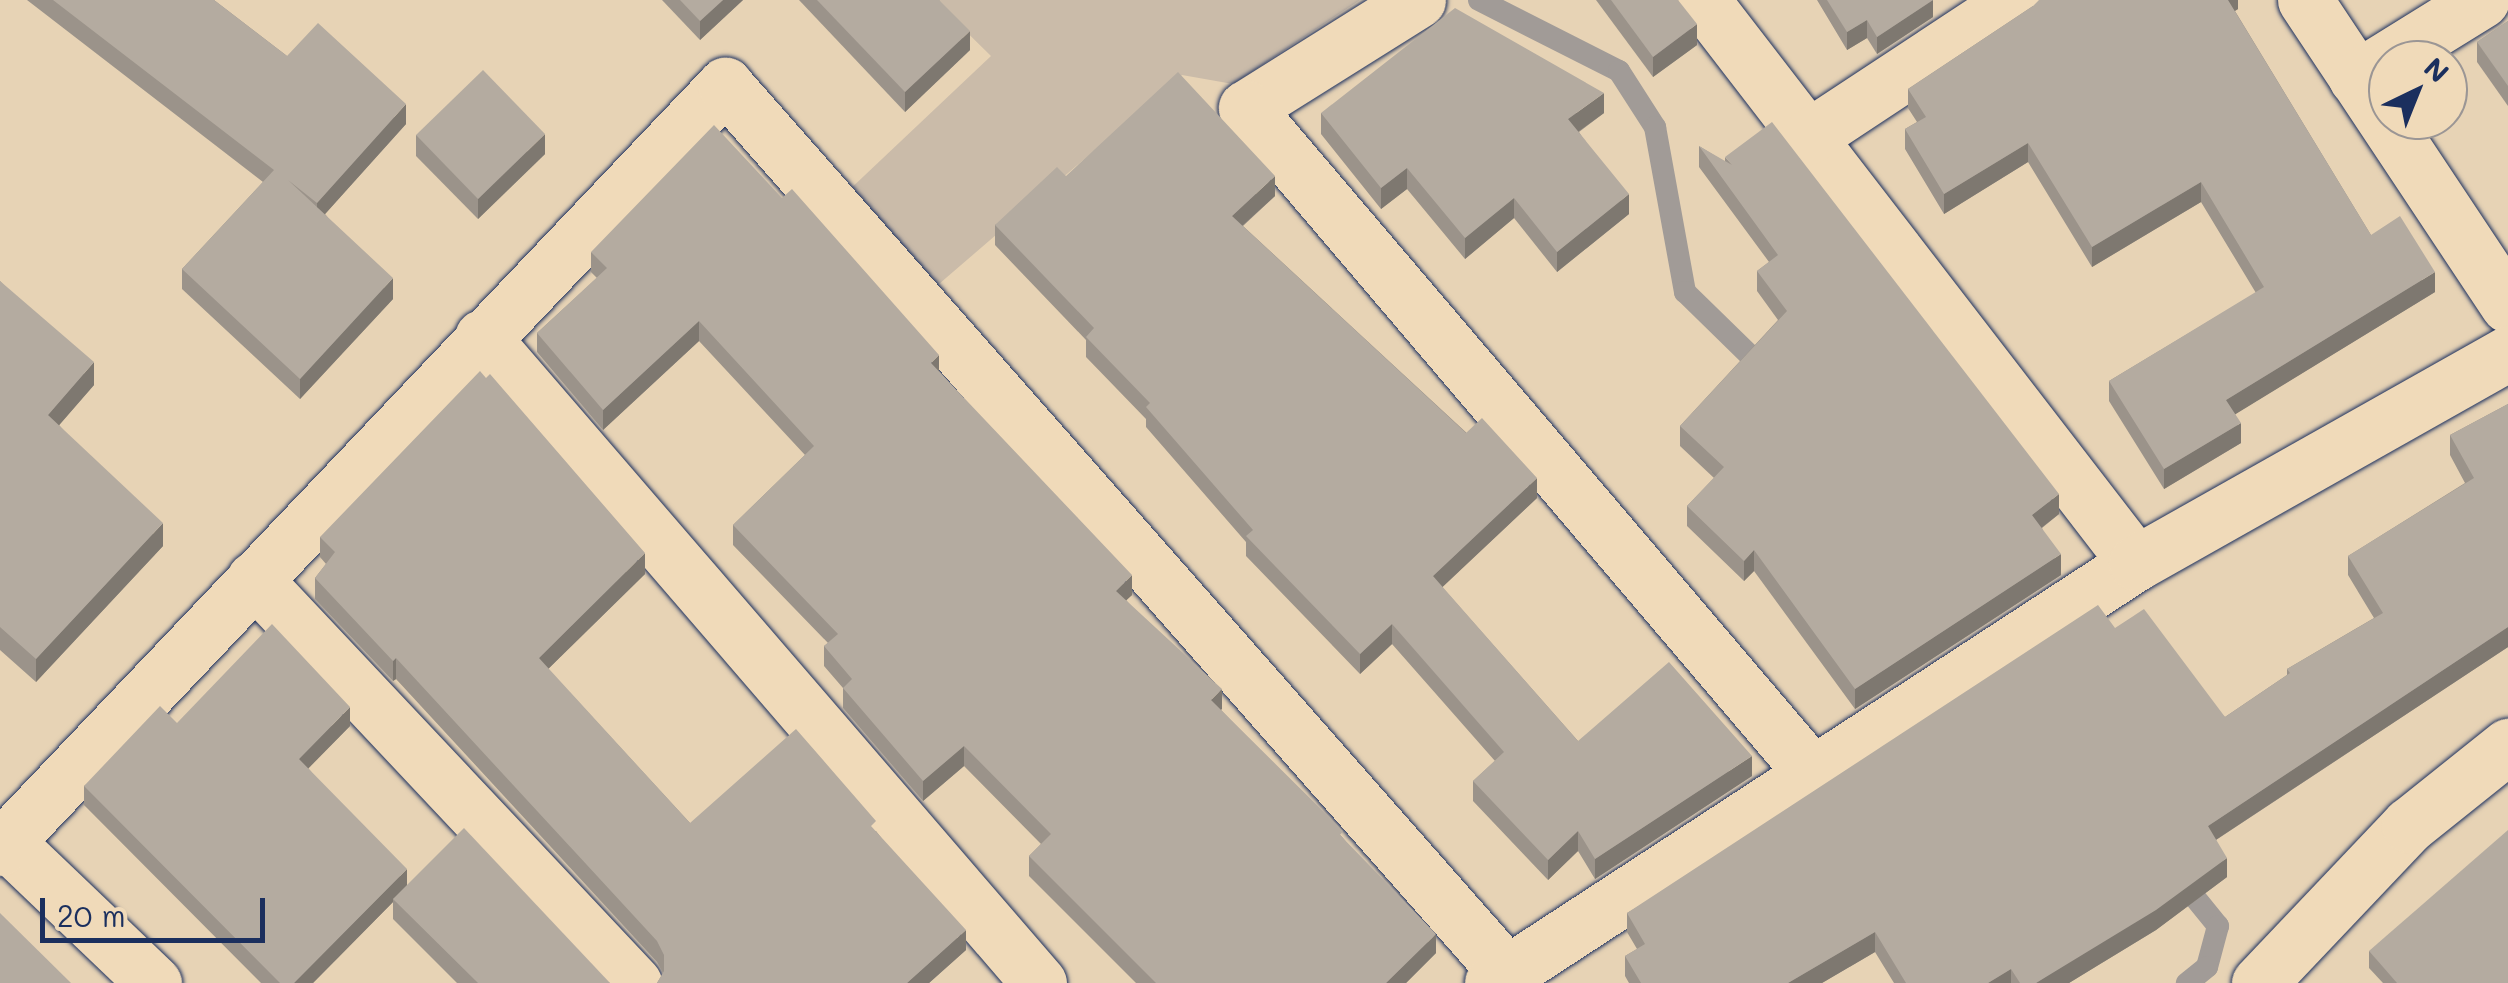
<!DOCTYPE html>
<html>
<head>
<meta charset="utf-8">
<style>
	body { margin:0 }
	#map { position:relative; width:2508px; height:983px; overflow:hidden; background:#e7d3b5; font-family:Mali,sans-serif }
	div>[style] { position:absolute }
	.green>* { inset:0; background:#cabba9 }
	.stream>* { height:22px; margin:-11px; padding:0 11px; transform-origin:11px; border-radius:11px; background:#a19b97 }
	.roads { filter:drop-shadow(0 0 2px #1b2f5e) drop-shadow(0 0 2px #1b2f5e) }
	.street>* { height:55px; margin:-27.5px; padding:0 27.5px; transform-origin:27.5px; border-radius:27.5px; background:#f0dab9 }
	.wall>* { inset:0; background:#9b938a }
	.shaded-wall>* { inset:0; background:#7e7870 }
	.building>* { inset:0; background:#b4aba0 }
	span { translate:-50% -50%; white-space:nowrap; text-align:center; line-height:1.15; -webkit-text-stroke:8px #f0dab9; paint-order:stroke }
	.north { position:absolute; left:2368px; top:40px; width:100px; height:100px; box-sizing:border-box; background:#f0dab9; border:2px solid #9b9695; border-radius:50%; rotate:43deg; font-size:28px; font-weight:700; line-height:40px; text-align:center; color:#1b2f5e }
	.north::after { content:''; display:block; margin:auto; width:35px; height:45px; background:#1b2f5e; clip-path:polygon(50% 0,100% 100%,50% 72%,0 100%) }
	.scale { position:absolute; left:40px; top:898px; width:225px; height:45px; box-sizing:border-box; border:5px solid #1b2f5e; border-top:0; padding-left:12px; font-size:30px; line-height:35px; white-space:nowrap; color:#1b2f5e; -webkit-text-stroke:8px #f0dab9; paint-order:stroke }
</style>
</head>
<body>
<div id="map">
	<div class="green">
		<div style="clip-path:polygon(934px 0,1360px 0,1233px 84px,1182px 75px,932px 290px,846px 193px,991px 56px)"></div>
	</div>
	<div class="stream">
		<div style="left:1479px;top:0;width:157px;rotate:26.9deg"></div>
		<div style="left:1619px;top:71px;width:67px;rotate:57.3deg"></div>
		<div style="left:1655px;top:127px;width:168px;rotate:79.7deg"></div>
		<div style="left:1685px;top:292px;width:116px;rotate:44.3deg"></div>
		<div style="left:2179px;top:878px;width:62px;rotate:50.9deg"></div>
		<div style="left:2218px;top:926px;width:42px;rotate:105deg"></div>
		<div style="left:2207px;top:967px;width:26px;rotate:141deg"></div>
	</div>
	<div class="roads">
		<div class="street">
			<div style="left:1418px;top:0;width:203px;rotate:147.9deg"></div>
			<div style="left:1246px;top:108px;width:873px;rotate:49.6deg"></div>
			<div style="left:1702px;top:0;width:711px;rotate:52.37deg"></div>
			<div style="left:2305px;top:0;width:366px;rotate:56.4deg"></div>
			<div style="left:2356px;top:78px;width:148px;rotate:-31.8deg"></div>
			<div style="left:1808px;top:137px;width:249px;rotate:-33.4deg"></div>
			<div style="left:482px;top:337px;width:853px;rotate:49.23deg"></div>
			<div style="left:254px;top:579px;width:555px;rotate:46.75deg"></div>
			<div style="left:0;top:836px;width:213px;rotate:43.7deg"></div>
			<div style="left:0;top:848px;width:1053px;rotate:-46.46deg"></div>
			<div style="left:725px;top:85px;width:1183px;rotate:48.63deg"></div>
			<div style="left:1492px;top:983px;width:769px;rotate:-33.11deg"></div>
			<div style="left:2136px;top:563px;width:427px;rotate:-29.4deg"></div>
			<div style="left:2259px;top:983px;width:218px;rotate:-46.5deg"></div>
			<div style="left:2409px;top:825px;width:127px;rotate:-38.6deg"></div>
		</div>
	</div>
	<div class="wall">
		<div style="clip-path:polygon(27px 0,214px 0,287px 56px,406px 124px,325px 214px,393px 299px,300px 399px,182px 289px,182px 269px,263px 182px)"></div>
		<div style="clip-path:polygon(662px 0,743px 0,700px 40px)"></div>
		<div style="clip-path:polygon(799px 0,939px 0,970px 50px,905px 112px)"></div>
		<div style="clip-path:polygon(1596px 0,1678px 0,1697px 45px,1653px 77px)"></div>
		<div style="clip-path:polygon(1817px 0,1933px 0,1933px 17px,1877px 54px,1867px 38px,1847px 50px)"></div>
		<div style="clip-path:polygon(2238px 0,2238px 9px,2235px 11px,2371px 235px,2435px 292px,2235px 414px,2241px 443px,2164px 489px,2109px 401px,2109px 381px,2256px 293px,2201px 202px,2092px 267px,2028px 162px,1944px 214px,1905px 149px,1905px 129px,1917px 122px,1908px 108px,1908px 89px,2033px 6px)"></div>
		<div style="clip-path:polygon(2508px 21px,2508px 106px,2477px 62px,2477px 42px)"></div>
		<div style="clip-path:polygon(1321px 113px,1604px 113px,1579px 132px,1629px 214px,1557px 272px,1514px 218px,1465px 259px,1407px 189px,1381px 209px,1321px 134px)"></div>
		<div style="clip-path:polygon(416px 135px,545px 154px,478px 219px,416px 156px)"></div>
		<div style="clip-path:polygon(1699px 146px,1725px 162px,1725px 157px,2059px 514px,2042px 528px,2061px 575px,1855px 709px,1754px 571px,1744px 581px,1687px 526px,1687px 506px,1714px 478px,1680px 446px,1680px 426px,1778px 320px,1757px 291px,1757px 271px,1769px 262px,1699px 167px)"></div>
		<div style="clip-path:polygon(1066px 176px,1275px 196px,1243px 226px,1537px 498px,1442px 587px,1578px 741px,1752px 776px,1595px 879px,1578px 851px,1548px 880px,1473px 801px,1473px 781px,1495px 761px,1392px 644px,1360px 674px,1246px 556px,1246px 542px,1146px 427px,1146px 419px,1086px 357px,1086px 340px,995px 245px,995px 225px)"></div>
		<div style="clip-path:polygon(591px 252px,939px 371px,1132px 595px,1126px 600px,1221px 710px,1343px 838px,1436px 953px,1406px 983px,1136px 983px,1029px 876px,1029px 856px,1041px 844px,964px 766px,923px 801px,843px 708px,843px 688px,824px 666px,824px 646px,828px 643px,733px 545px,733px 525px,805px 455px,699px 341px,603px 430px,537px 352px,537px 333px,597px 278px,591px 272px)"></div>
		<div style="clip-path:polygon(0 281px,94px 385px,59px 425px,163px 546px,36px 682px,0 650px)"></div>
		<div style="clip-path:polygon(2508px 404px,2508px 647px,2216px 840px,2227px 877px,2156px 930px,2069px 983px,1894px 983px,1875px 952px,1822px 983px,1629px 983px,1625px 976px,1625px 956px,1637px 949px,1627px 932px,1627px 913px,2115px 628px,2225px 717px,2287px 675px,2287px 669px,2374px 618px,2348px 575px,2348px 556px,2465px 483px,2450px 455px,2450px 435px)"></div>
		<div style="clip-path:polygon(320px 537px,645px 574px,548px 669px,690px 823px,876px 831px,966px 950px,929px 983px,657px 983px,663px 973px,657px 962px,396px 679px,393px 681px,315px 599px,315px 578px,326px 564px,320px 557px)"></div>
		<div style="clip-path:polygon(177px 723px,350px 726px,308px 768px,407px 885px,610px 983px,457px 983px,393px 919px,393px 902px,313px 983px,261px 983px,84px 805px,84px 786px)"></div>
		<div style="clip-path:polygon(2369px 951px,2508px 983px,2383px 983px,2369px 968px)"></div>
	</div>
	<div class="shaded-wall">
		<div style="clip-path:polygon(723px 0,743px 0,700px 40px,700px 21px)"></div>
		<div style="clip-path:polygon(1933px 0,1933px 17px,1877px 54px,1877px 37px)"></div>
		<div style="clip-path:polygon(2226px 0,2238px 0,2238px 9px,2226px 16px)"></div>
		<div style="clip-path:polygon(1867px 20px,1867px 38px,1847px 50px,1847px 32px)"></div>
		<div style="clip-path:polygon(1697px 24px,1697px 45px,1653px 77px,1653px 57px)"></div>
		<div style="clip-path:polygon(970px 31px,970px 50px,905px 112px,905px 92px)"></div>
		<div style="clip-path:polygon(1604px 93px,1604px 113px,1568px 139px,1568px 119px)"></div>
		<div style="clip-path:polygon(406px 104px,406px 124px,317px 223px,317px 203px)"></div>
		<div style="clip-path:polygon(545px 134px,545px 154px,478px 219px,478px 199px)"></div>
		<div style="clip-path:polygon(2028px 143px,2028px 162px,1944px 214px,1944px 194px)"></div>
		<div style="clip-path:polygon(1407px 168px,1407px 189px,1381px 209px,1381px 188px)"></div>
		<div style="clip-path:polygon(1275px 176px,1275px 196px,1232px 235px,1232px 216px)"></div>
		<div style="clip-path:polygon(2201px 182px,2201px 202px,2092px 267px,2092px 247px)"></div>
		<div style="clip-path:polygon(1629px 194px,1629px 214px,1557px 272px,1557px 252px)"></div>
		<div style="clip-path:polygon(1514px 198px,1514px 218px,1465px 259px,1465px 238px)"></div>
		<div style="clip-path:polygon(2435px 272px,2435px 292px,2226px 420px,2226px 400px)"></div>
		<div style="clip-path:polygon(393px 278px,393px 299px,300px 399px,300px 379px)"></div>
		<div style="clip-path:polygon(699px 321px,699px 341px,603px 430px,603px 410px)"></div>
		<div style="clip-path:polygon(939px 355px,939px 375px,931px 363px)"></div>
		<div style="clip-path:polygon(94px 362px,94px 385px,48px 438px,48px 415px)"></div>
		<div style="clip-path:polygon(2241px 423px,2241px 443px,2164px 489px,2164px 469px)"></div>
		<div style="clip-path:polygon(1537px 478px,1537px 498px,1433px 596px,1433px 576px)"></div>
		<div style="clip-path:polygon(2059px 494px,2059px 514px,2032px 535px,2032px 515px)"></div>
		<div style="clip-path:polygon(163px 523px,163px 546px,36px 682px,36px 659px)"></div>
		<div style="clip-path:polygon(1754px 550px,1754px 571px,1744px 581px,1744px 561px)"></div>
		<div style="clip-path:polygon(645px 553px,645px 574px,539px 678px,539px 658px)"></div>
		<div style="clip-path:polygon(2061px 554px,2061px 575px,1855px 709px,1855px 689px)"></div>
		<div style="clip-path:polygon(1132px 575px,1132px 595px,1116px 610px,1116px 591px)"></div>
		<div style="clip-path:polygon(1392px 624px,1392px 644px,1360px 674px,1360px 654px)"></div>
		<div style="clip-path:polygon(2508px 627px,2508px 647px,2208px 845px,2208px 826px)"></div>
		<div style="clip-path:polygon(396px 658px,396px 679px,393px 681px,393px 661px)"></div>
		<div style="clip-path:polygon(1222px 689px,1222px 709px,1211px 720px,1211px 700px)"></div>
		<div style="clip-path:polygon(350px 707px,350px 726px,299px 778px,299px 759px)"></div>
		<div style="clip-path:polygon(964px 746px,964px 766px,923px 801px,923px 781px)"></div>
		<div style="clip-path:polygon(1752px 756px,1752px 776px,1595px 879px,1595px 859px)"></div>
		<div style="clip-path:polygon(1578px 831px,1578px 851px,1548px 880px,1548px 860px)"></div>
		<div style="clip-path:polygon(2227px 858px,2227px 877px,2156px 930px,2069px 983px,2036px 983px)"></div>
		<div style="clip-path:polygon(407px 869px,407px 889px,393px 899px,393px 902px,313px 983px,294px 983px)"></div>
		<div style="clip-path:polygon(966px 930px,966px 950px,929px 983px,907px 983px)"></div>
		<div style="clip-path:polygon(1875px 932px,1875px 952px,1822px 983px,1788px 983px)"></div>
		<div style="clip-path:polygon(1436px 934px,1436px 953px,1406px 983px,1386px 983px)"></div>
		<div style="clip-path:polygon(2011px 969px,2011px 983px,1988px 983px)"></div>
	</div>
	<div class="building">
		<div style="clip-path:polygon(53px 0,214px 0,287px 56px,318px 23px,406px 104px,317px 203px,288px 180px,393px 278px,300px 379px,182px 269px,274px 170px)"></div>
		<div style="clip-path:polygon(680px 0,723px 0,700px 21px)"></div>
		<div style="clip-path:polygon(817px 0,939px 0,970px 31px,905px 92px)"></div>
		<div style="clip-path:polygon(1611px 0,1678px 0,1697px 24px,1653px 57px)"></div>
		<div style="clip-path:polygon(1827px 0,1933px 0,1877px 37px,1867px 20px,1847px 32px)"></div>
		<div style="clip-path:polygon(2039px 0,2228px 0,2371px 235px,2400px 216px,2435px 272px,2226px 400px,2241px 423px,2164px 469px,2109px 381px,2264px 287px,2201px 182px,2092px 247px,2028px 143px,1944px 194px,1905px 129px,1926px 117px,1908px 89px,2033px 6px)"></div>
		<div style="clip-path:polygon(1455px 8px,1604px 93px,1568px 119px,1629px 194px,1557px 252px,1514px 198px,1465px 238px,1407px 168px,1381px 188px,1321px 113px)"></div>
		<div style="clip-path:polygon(2508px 21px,2508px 86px,2477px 42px)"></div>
		<div style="clip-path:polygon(483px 70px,545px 134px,478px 199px,416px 135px)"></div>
		<div style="clip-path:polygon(1178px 72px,1275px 176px,1232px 216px,1466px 433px,1482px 418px,1537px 478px,1433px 576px,1578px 741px,1669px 662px,1752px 756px,1595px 859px,1578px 831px,1548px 860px,1473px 781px,1504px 752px,1392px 624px,1360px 654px,1246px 536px,1253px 530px,1146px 407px,1150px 403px,1086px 337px,1094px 328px,995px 225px,1057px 167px,1066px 176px)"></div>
		<div style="clip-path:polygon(1772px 122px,2059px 494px,2032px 515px,2061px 554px,1855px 689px,1754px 550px,1744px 561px,1687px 506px,1724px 467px,1680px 426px,1787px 311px,1757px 271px,1778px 255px,1699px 146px,1732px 165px,1725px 157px)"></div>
		<div style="clip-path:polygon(714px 125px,782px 198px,792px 189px,939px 355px,931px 363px,1132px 575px,1116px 591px,1222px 689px,1211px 700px,1343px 831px,1340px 835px,1436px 934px,1386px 983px,1156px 983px,1029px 856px,1051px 834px,964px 746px,923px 781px,843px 688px,852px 679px,824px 646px,838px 634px,733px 525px,814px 446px,699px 321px,603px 410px,537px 333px,607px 268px,591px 252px)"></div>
		<div style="clip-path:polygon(0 281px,94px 362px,48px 415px,163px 523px,36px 659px,0 627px)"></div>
		<div style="clip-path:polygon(480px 371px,486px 378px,490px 374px,645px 553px,539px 658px,690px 823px,796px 729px,876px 821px,871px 826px,966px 930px,907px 983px,657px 983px,664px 971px,664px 955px,657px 941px,396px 658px,393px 661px,315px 578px,335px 552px,320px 537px)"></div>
		<div style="clip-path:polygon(2508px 404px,2508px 627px,2208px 826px,2227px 858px,2156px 910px,2036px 983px,2020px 983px,2011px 969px,1988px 983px,1906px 983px,1875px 932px,1788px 983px,1641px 983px,1625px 956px,1645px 944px,1627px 913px,2098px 605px,2115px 628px,2144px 609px,2225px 717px,2290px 673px,2287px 669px,2383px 613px,2348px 556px,2474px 478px,2450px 435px)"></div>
		<div style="clip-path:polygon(272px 624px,350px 707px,299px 759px,407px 869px,294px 983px,280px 983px,84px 786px,160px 706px,177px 723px)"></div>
		<div style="clip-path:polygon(464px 828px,610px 983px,478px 983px,393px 899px)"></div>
		<div style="clip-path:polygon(2508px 830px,2508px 983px,2397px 983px,2369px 951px)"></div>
		<div style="clip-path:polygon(0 913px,71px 983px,0 983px)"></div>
	</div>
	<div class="north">N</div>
	<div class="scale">20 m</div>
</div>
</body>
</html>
